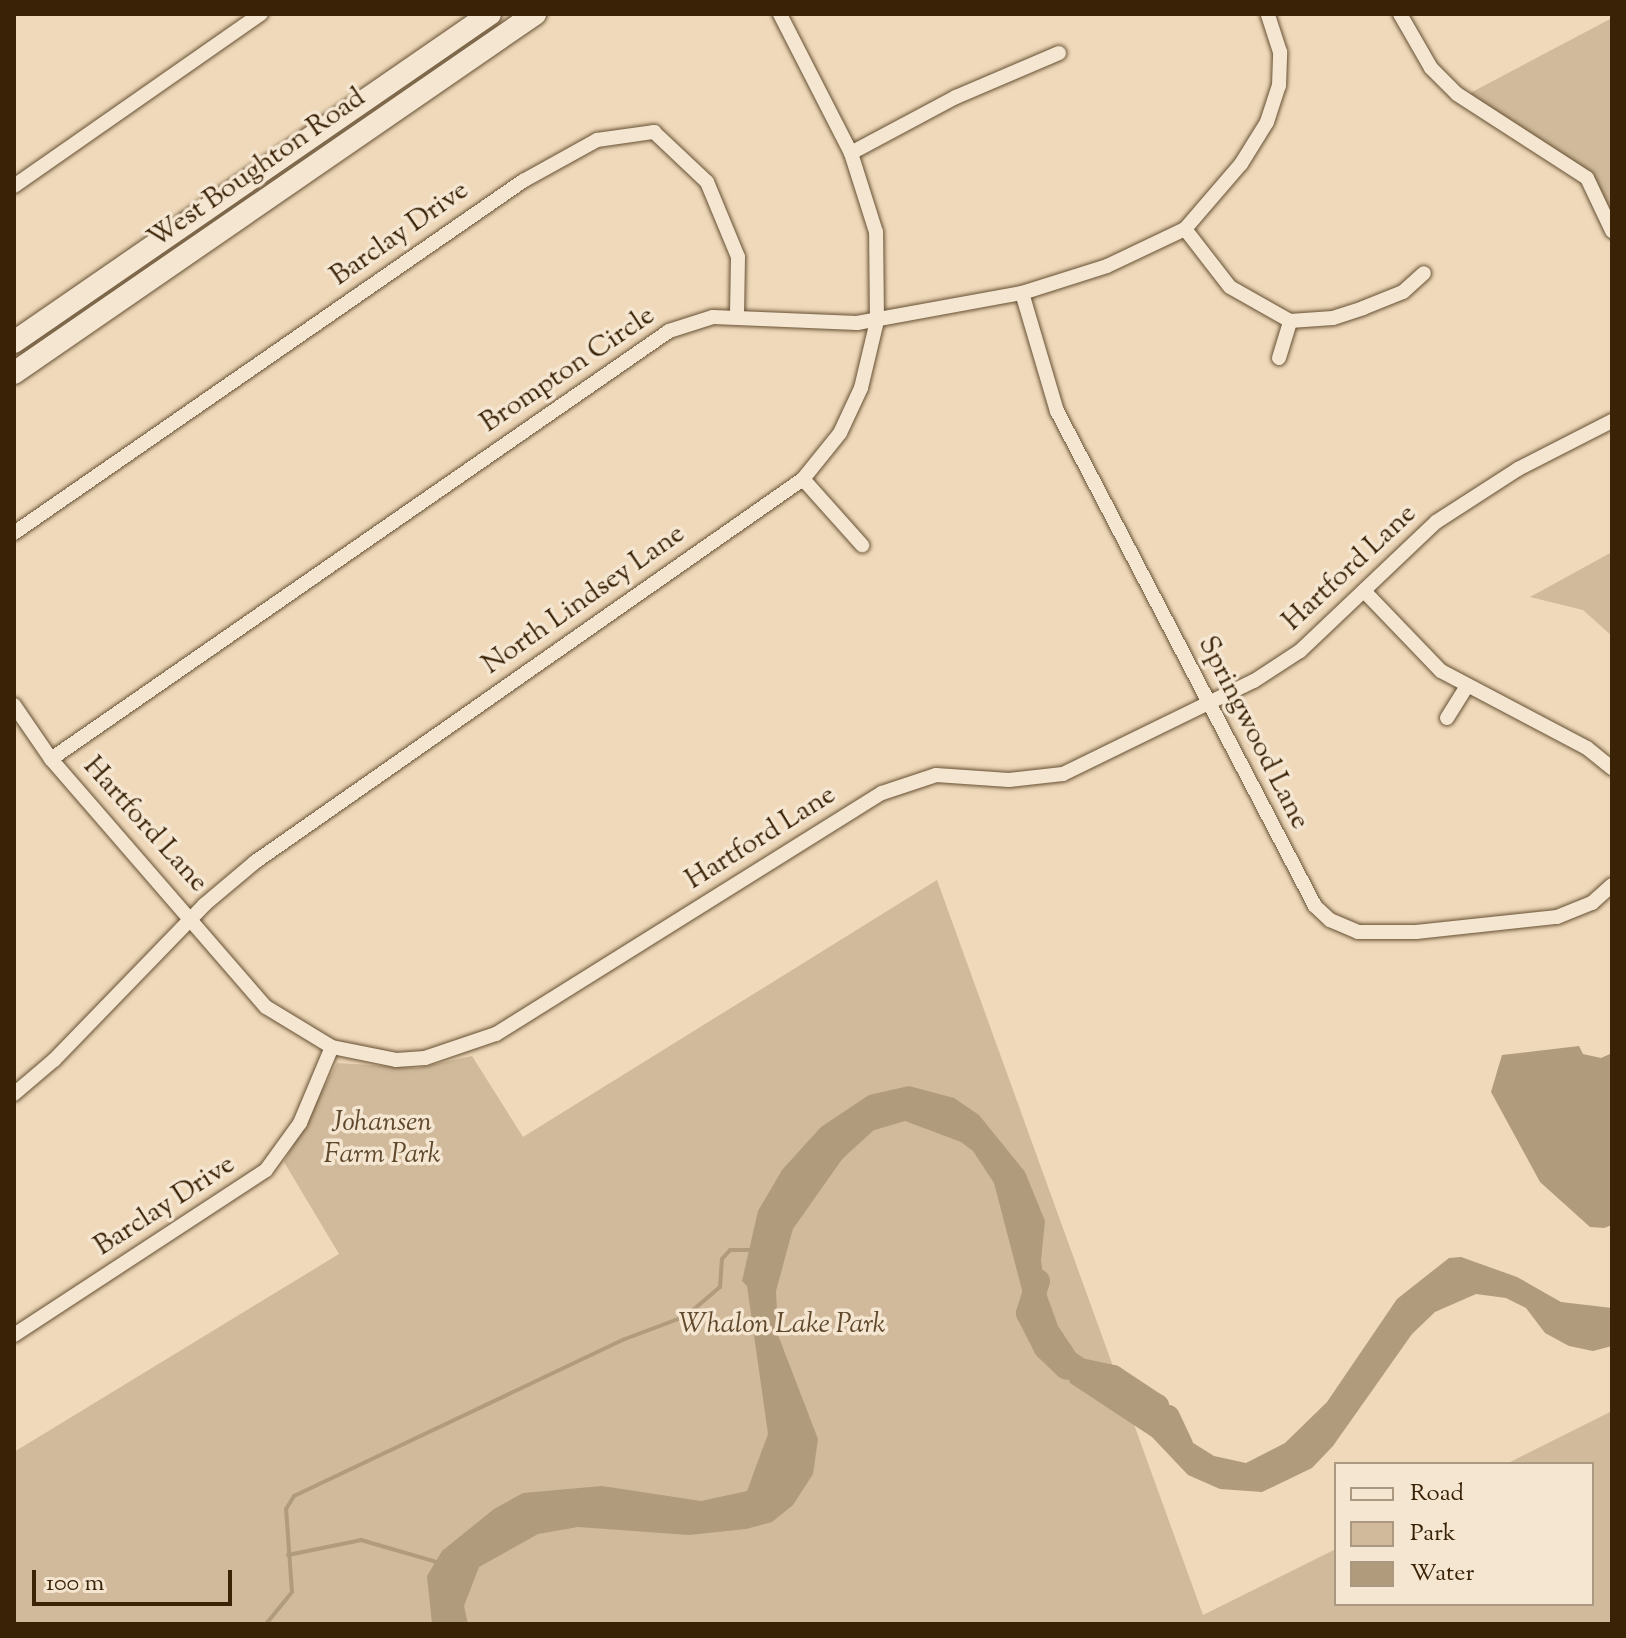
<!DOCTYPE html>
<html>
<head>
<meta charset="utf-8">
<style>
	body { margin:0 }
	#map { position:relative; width:1626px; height:1638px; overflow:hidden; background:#efd9ba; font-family:"Sorts Mill Goudy",serif }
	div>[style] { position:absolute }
	.green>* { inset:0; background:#d0ba9b }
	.water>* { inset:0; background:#b19b7d }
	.stream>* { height:4px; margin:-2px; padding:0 2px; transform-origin:2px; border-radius:2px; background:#b19b7d }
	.river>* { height:24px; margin:-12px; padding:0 12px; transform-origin:12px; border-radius:12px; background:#b19b7d }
	.roads { filter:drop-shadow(0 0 2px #665033) drop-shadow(0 0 2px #665033) }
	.street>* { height:14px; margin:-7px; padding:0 7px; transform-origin:7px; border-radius:7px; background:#f5e6d2 }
	.secondary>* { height:22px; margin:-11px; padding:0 11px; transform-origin:11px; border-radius:11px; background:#f5e6d2 }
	span { translate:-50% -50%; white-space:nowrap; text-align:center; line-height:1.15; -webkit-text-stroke:7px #f5e6d2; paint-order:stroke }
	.street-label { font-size:28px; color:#392206 }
	.park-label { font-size:28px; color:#5f482b; font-style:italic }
	.frame { position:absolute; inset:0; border:16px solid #392206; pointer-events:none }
	.legend { position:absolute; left:1334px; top:1462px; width:260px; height:144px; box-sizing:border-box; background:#f5e6d2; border:2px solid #aa9880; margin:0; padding:10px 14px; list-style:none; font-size:24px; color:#392206 }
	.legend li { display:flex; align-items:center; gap:16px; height:40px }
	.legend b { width:40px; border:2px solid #aa9880 }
	.scale { position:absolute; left:32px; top:1570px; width:200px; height:36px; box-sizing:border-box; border:4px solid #392206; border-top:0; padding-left:10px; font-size:24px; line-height:28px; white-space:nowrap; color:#392206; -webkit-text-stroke:6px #f5e6d2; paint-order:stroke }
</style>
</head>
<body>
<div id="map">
	<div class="green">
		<div style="clip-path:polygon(1612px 18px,1612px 246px,1582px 182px,1457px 100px)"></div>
		<div style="clip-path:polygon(1612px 552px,1612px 636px,1583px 610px,1530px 597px)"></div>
		<div style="clip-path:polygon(937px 880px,1203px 1615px,1336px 1549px,1336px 1604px,1592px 1604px,1592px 1464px,1506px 1464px,1612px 1411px,1612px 1624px,14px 1624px,14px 1452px,339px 1254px,284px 1162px,337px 1063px,417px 1068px,472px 1056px,523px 1137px)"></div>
	</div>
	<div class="water">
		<div style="clip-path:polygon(1579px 1046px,1583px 1054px,1601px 1058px,1612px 1053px,1612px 1225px,1604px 1228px,1590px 1227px,1540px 1182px,1491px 1092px,1502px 1055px)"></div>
		<div style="clip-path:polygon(909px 1086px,954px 1098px,979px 1115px,1025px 1172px,1045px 1221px,1041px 1260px,1045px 1290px,1058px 1326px,1076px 1353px,1157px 1406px,1155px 1415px,1168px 1417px,1182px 1436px,1214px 1456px,1246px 1463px,1285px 1443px,1327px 1402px,1397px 1299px,1449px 1258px,1461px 1257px,1517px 1277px,1561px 1302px,1612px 1308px,1612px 1346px,1593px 1351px,1569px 1346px,1545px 1333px,1526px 1308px,1506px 1298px,1476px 1294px,1435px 1312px,1412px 1334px,1333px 1446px,1312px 1468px,1262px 1492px,1220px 1489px,1188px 1475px,1152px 1437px,1070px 1383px,1066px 1367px,1046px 1348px,1028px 1313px,994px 1183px,973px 1151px,961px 1142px,905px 1121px,861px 1134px,852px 1131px,801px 1199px,776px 1291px,778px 1335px,818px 1439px,813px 1474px,793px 1505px,772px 1522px,746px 1529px,689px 1535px,578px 1527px,538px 1534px,479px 1567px,464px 1606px,468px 1624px,432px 1624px,427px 1576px,442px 1551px,494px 1509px,523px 1493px,602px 1486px,701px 1501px,747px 1491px,768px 1434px,747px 1286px,742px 1281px,758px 1211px,782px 1170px,821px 1127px,869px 1095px)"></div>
	</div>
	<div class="stream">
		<div style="left:288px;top:1555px;width:75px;rotate:-11.6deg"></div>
		<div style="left:361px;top:1540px;width:82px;rotate:16.2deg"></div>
		<div style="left:266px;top:1624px;width:41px;rotate:-50.9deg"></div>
		<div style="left:292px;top:1592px;width:83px;rotate:-94.1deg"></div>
		<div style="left:286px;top:1509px;width:15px;rotate:-58deg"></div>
		<div style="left:294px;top:1496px;width:366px;rotate:-25.4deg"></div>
		<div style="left:625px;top:1339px;width:65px;rotate:-20.7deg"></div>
		<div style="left:686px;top:1316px;width:45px;rotate:-40.5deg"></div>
		<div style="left:720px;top:1287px;width:28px;rotate:-86deg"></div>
		<div style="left:722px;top:1259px;width:12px;rotate:-48deg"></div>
		<div style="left:730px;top:1250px;width:20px"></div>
	</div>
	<div class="river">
		<div style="left:781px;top:1225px;width:92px;rotate:-54.8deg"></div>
		<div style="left:834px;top:1150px;width:58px;rotate:-42.2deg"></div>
		<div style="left:1038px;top:1281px;width:34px;rotate:107deg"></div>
		<div style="left:1028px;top:1313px;width:39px;rotate:63deg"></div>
		<div style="left:1046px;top:1348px;width:28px;rotate:44deg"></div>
		<div style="left:1066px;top:1367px;width:48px;rotate:12deg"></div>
		<div style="left:1113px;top:1377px;width:53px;rotate:33.4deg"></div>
		<div style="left:1157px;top:1406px;width:8px;rotate:104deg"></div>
		<div style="left:1155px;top:1414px;width:13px;rotate:13deg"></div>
		<div style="left:1168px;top:1417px;width:31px;rotate:65deg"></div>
	</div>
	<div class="roads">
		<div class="street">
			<div style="left:1400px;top:14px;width:62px;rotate:60.1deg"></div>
			<div style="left:1431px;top:68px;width:37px;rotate:45deg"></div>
			<div style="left:1457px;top:94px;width:155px;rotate:32.9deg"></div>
			<div style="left:1587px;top:178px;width:59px;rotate:64.7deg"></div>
			<div style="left:851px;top:153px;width:119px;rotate:-28.1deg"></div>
			<div style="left:956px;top:97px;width:112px;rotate:-23.1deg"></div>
			<div style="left:14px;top:186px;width:301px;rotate:-34.9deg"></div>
			<div style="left:1185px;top:229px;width:73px;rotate:52.2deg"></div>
			<div style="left:1230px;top:287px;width:69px;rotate:29.5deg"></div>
			<div style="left:1290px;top:321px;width:43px;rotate:-4deg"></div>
			<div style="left:1333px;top:318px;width:32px;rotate:-18deg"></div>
			<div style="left:1363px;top:308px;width:43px;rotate:-21.8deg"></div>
			<div style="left:1403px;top:292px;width:28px;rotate:-42deg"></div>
			<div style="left:1022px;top:293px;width:123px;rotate:73.5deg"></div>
			<div style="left:1057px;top:411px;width:558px;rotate:62.47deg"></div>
			<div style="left:1315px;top:906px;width:21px;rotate:43deg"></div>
			<div style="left:1330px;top:920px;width:30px;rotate:23deg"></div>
			<div style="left:1358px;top:932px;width:58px"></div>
			<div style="left:1416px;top:932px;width:142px;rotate:-6.1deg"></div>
			<div style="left:1557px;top:917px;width:38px;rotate:-22deg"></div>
			<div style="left:1592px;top:903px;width:27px;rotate:-42deg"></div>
			<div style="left:1279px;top:358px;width:39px;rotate:-73deg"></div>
			<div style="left:803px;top:479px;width:89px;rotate:48.2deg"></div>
			<div style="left:14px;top:533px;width:619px;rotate:-34.67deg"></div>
			<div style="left:523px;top:181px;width:85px;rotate:-29deg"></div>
			<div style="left:597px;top:140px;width:58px;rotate:-8deg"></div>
			<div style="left:654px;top:132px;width:73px;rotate:43.3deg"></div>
			<div style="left:707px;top:182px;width:81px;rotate:67.5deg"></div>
			<div style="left:738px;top:257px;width:60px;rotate:91deg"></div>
			<div style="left:1364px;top:591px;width:111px;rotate:46.1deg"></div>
			<div style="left:1441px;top:671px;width:165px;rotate:27.8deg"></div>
			<div style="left:1587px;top:748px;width:32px;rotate:39deg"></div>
			<div style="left:14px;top:705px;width:65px;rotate:55.6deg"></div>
			<div style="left:51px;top:759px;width:328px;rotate:49.1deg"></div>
			<div style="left:266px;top:1007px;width:77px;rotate:31.2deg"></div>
			<div style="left:332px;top:1047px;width:65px;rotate:11.5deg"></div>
			<div style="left:396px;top:1060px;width:29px;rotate:-4deg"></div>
			<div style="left:425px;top:1058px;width:75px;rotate:-18.7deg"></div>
			<div style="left:496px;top:1034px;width:455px;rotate:-32deg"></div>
			<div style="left:882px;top:793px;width:57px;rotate:-18.4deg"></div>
			<div style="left:936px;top:775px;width:73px;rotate:3.9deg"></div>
			<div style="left:1009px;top:780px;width:54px;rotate:-6.3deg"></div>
			<div style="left:1063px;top:774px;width:212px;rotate:-26deg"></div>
			<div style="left:1254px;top:681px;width:55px;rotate:-33.1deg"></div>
			<div style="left:1300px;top:651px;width:187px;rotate:-43.5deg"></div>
			<div style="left:1436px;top:522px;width:98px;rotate:-32.9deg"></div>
			<div style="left:1518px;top:469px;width:106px;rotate:-27.1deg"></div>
			<div style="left:1447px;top:718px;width:36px;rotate:-58deg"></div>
			<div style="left:51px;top:759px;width:752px;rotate:-34.7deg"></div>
			<div style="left:669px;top:331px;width:46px;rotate:-17.7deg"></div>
			<div style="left:713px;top:317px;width:144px;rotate:2.4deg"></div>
			<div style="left:857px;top:323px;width:168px;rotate:-10.3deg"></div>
			<div style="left:1022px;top:293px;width:89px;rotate:-17.6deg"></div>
			<div style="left:1107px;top:266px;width:86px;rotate:-25.4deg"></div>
			<div style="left:1185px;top:229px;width:86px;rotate:-49.3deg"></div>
			<div style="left:1241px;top:164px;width:49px;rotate:-58.2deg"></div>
			<div style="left:1267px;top:122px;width:38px;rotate:-72deg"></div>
			<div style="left:1279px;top:86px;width:34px;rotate:-88deg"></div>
			<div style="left:1280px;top:52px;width:40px;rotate:-108deg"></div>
			<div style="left:14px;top:1094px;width:52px;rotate:-40.4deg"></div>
			<div style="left:54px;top:1060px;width:216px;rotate:-45.9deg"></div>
			<div style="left:204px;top:905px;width:67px;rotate:-40.1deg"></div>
			<div style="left:255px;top:862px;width:669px;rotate:-34.95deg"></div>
			<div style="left:803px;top:479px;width:59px;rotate:-51.2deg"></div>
			<div style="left:840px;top:433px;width:50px;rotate:-65deg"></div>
			<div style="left:861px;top:388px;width:69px;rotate:-76.6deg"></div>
			<div style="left:877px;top:321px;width:89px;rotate:-90.6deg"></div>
			<div style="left:876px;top:232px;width:83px;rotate:-107.6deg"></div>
			<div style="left:851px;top:153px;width:156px;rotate:-117.1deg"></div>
			<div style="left:14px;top:1335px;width:301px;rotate:-33.2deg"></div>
			<div style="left:266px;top:1170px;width:58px;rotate:-54.1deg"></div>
			<div style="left:300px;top:1123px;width:82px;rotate:-67.2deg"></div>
		</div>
		<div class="secondary">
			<div style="left:14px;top:342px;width:578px;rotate:-34.57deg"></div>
			<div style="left:14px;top:373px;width:633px;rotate:-34.57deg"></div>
		</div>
	</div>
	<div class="street-label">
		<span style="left:257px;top:169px;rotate:-35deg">West Boughton Road</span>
		<span style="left:400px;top:234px;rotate:-35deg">Barclay Drive</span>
		<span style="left:568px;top:370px;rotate:-34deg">Brompton Circle</span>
		<span style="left:1350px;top:568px;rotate:-43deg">Hartford Lane</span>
		<span style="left:584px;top:600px;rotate:-35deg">North Lindsey Lane</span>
		<span style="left:1253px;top:733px;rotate:63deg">Springwood Lane</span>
		<span style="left:145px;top:825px;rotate:48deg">Hartford Lane</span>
		<span style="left:761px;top:838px;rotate:-32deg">Hartford Lane</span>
		<span style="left:165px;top:1206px;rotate:-33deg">Barclay Drive</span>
	</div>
	<div class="park-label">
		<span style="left:382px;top:1139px">Johansen<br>Farm Park</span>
		<span style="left:782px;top:1325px">Whalon Lake Park</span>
	</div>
	<div class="frame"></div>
	<ul class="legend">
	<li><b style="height:10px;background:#f5e6d2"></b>Road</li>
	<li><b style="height:22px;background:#d0ba9b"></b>Park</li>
	<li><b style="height:22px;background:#b19b7d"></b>Water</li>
	</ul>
	<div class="scale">100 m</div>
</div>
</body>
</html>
